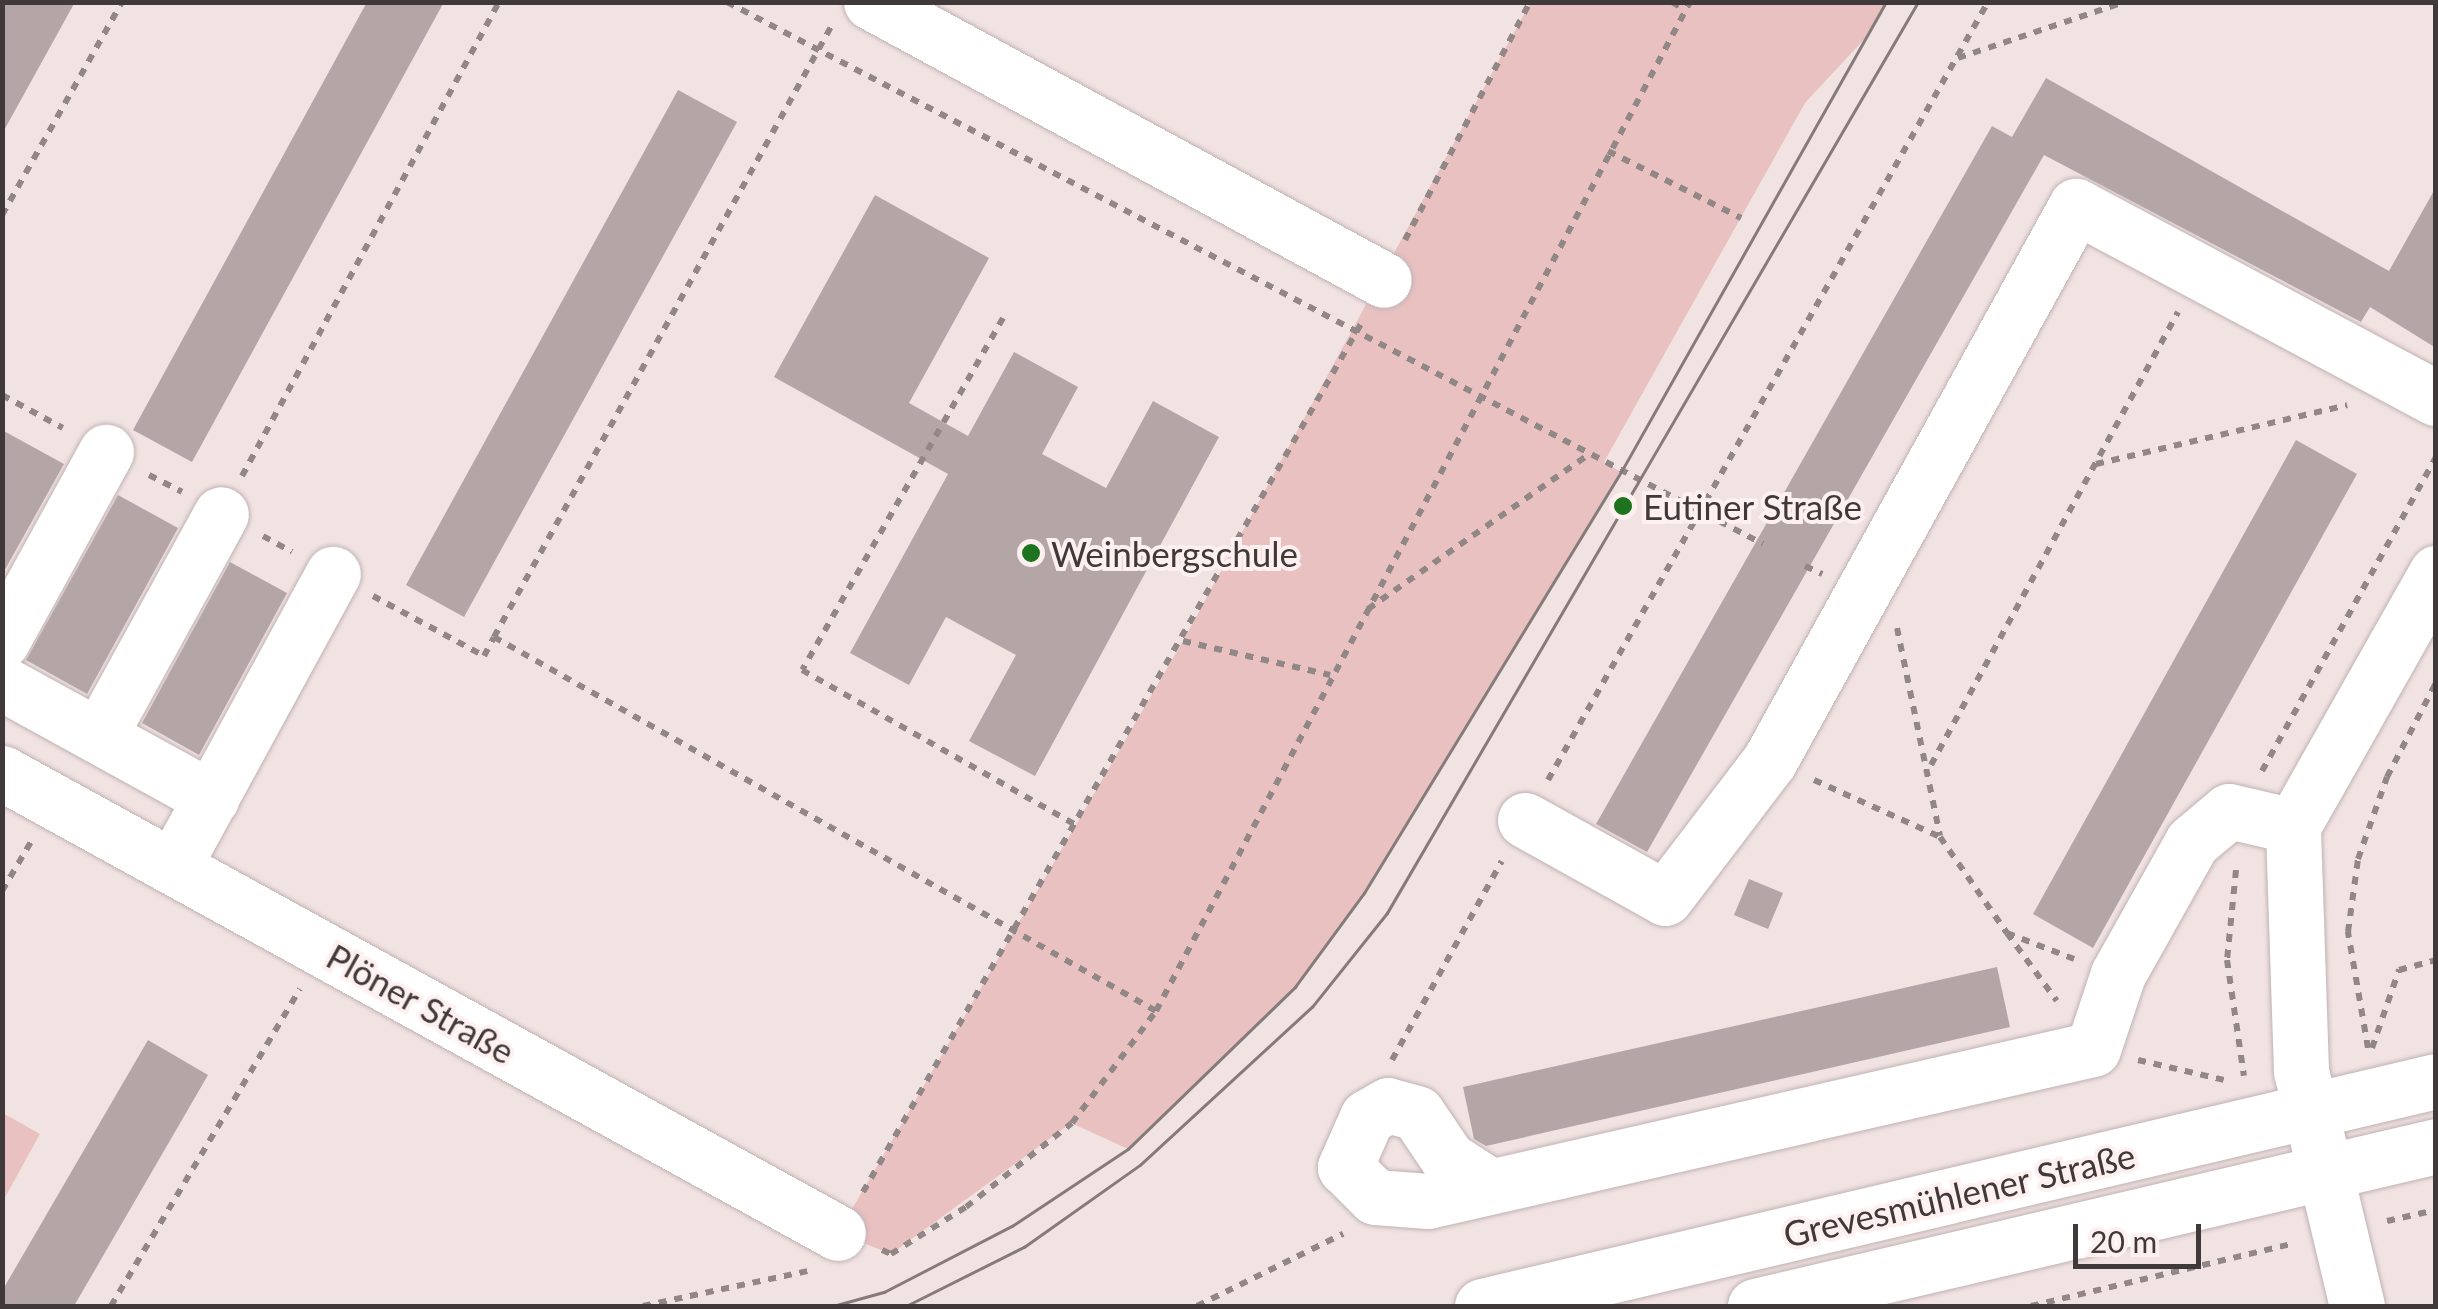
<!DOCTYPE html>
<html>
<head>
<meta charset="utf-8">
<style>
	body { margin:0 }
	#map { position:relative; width:2438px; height:1309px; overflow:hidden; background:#f2e3e3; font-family:Lato,sans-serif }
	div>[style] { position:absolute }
	.green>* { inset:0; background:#e9c1c1 }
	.building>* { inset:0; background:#b4a6a6 }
	.path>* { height:6px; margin-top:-3px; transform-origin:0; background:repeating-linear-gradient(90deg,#918787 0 8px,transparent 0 16px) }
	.roads { filter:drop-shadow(0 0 2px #c0b2b2) drop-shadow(0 0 2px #c0b2b2) }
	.minor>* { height:55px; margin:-27.5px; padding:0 27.5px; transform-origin:27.5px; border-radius:27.5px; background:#fff }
	.tram>* { height:2.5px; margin:-1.25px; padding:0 1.25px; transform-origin:1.25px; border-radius:1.25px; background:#857b7b }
	.dots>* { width:28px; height:28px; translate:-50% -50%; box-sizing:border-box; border:5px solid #fff0f0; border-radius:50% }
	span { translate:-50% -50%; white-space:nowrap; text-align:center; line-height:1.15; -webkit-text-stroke:8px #fff0f0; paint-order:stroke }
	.poi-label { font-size:35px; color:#3f3939 }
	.left { translate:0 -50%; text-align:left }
	.street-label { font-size:35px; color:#3f3939 }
	.frame { position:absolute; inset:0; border:5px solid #3f3939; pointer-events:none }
	.scale { position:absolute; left:2073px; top:1224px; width:128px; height:45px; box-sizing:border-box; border:5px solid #3f3939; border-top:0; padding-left:12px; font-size:30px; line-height:35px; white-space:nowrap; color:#3f3939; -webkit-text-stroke:8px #fff0f0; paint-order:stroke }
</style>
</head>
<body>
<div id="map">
	<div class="green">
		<div style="clip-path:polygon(1530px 3px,1886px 3px,1870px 33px,1805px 103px,1604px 462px,1621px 472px,1364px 893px,1295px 987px,1128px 1149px,1071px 1123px,891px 1254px,838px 1233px,1183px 641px)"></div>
		<div style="clip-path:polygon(3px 1113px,40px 1134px,3px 1201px)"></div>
	</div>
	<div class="building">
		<div style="clip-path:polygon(2px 2px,75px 2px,2px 134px)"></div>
		<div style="clip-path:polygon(367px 2px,444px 2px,192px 462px,133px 430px)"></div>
		<div style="clip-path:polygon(2046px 78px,2389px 271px,2436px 187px,2436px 348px,2370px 307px,2361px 322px,2044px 155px,1647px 852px,1596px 824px,1992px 126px,2012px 137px)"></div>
		<div style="clip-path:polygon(678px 90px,737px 122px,464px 617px,406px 585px)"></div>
		<div style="clip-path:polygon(875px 195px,989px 258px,909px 403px,968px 436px,1014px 352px,1078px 387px,1042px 454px,1106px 488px,1153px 401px,1219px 437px,1035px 776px,969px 741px,1016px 655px,946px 617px,909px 685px,850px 653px,948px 474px,774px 377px)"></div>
		<div style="clip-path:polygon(2px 430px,64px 464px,2px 575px)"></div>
		<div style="clip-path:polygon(2296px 440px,2357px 474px,2093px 948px,2033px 914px)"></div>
		<div style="clip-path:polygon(118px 495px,178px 528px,87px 694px,26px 660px)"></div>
		<div style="clip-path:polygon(230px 562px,287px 593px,199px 755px,142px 723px)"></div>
		<div style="clip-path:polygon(1749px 879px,1783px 893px,1768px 929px,1734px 915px)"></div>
		<div style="clip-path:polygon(1997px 967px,2010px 1027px,1486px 1146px,1474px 1139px,1463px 1087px)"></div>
		<div style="clip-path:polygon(148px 1040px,208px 1075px,74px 1306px,2px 1306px,2px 1291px)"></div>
	</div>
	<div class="path">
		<div style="left:727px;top:2px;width:1169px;rotate:27.62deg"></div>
		<div style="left:1672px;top:2px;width:15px;rotate:32deg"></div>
		<div style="left:1958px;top:58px;width:175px;rotate:-18.6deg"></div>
		<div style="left:1608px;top:151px;width:149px;rotate:26.7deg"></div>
		<div style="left:2px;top:215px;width:244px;rotate:-60.6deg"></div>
		<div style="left:1405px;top:240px;width:269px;rotate:-62.3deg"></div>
		<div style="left:1003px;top:318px;width:405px;rotate:119.7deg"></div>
		<div style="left:802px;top:670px;width:317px;rotate:29.5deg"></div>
		<div style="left:2px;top:395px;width:69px;rotate:28.4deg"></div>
		<div style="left:2096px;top:464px;width:258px;rotate:-13.2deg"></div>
		<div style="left:149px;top:475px;width:37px;rotate:27deg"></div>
		<div style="left:242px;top:476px;width:539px;rotate:-61.53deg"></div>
		<div style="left:263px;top:536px;width:33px;rotate:29deg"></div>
		<div style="left:1805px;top:566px;width:19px;rotate:25deg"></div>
		<div style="left:373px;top:596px;width:126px;rotate:28.4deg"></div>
		<div style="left:484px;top:656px;width:21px;rotate:-62deg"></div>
		<div style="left:494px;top:637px;width:760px;rotate:29.46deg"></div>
		<div style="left:1156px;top:1011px;width:1142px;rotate:-62.11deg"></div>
		<div style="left:1368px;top:609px;width:269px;rotate:-35deg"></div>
		<div style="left:1897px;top:628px;width:212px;rotate:78.3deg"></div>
		<div style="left:494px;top:637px;width:699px;rotate:-61.09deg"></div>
		<div style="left:1183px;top:641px;width:151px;rotate:13deg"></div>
		<div style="left:1931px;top:765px;width:516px;rotate:-61.4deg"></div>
		<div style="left:2262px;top:771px;width:359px;rotate:-61deg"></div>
		<div style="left:1548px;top:780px;width:894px;rotate:-60.51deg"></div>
		<div style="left:1814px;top:780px;width:138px;rotate:24.3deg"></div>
		<div style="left:1940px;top:837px;width:117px;rotate:55.1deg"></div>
		<div style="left:2007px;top:933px;width:72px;rotate:21.2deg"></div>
		<div style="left:2236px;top:870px;width:90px;rotate:95.7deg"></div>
		<div style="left:2227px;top:960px;width:117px;rotate:81.7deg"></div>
		<div style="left:2px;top:891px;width:59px;rotate:-59.5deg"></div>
		<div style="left:2007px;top:933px;width:84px;rotate:53.7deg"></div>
		<div style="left:2368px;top:1048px;width:118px;rotate:-99.8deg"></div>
		<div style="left:2348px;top:932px;width:74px;rotate:-82.2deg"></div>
		<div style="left:2358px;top:859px;width:87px;rotate:-70.5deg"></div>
		<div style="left:2387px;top:777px;width:106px;rotate:-62.5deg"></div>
		<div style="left:2372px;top:1048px;width:83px;rotate:-70.9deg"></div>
		<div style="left:2399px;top:970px;width:38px;rotate:-15deg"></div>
		<div style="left:1392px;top:1060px;width:227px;rotate:-61.1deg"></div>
		<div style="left:2138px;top:1060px;width:88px;rotate:13.1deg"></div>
		<div style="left:863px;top:1192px;width:1003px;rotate:-60.16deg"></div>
		<div style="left:2387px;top:1221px;width:50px;rotate:-12.7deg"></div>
		<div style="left:882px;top:1250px;width:10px;rotate:24deg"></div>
		<div style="left:891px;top:1254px;width:89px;rotate:-32.1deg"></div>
		<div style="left:966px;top:1207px;width:135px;rotate:-38.4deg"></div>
		<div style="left:1072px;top:1123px;width:140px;rotate:-53.1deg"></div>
		<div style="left:111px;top:1306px;width:369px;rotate:-59.2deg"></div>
		<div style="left:643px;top:1306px;width:168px;rotate:-12deg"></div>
		<div style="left:1197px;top:1306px;width:163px;rotate:-26.3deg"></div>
		<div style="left:2031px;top:1306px;width:268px;rotate:-13.4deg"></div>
	</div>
	<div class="roads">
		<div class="minor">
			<div style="left:871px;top:2px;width:583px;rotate:28.45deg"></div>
			<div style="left:2px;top:641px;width:216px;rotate:-61.2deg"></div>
			<div style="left:2px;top:683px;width:239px;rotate:28.8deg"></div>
			<div style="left:99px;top:736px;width:253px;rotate:-61.2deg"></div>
			<div style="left:2px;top:773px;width:954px;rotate:28.82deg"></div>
			<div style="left:1525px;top:820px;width:160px;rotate:29.1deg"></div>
			<div style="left:1665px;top:898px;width:173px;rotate:-52.7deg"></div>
			<div style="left:1770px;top:760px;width:633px;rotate:-61.09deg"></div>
			<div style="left:2076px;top:206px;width:408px;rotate:28.1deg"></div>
			<div style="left:173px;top:867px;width:334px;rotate:-61.4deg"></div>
			<div style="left:1490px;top:1186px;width:50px;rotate:-147.3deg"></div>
			<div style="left:1448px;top:1159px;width:55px;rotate:-124deg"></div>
			<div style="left:1417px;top:1113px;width:30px;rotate:-165deg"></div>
			<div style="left:1388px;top:1105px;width:24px;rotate:150deg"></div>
			<div style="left:1367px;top:1117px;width:55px;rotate:113.7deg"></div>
			<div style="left:1345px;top:1167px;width:42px;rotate:45deg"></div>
			<div style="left:1375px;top:1197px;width:53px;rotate:4.3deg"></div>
			<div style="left:1428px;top:1201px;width:682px;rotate:-12.88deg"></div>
			<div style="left:2093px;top:1049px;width:79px;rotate:-71.6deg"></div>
			<div style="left:2118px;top:974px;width:151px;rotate:-60.7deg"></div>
			<div style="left:2192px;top:842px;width:48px;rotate:-40deg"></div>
			<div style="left:2229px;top:811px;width:66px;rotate:13.2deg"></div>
			<div style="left:1482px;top:1306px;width:980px;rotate:-13.27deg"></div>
			<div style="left:1755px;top:1306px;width:700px;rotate:-13.22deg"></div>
			<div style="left:2357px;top:1306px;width:242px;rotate:-103.4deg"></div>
			<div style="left:2301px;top:1071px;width:245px;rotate:-91.9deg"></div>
			<div style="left:2293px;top:826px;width:291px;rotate:-60.5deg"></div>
		</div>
	</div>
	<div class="tram">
		<div style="left:833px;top:1306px;width:53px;rotate:-15.4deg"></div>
		<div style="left:884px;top:1292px;width:144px;rotate:-27.3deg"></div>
		<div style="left:1012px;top:1226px;width:139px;rotate:-33.6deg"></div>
		<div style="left:1128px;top:1149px;width:233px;rotate:-44.1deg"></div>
		<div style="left:1295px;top:987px;width:117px;rotate:-53.7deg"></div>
		<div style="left:1364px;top:893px;width:493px;rotate:-58.6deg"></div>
		<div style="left:1621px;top:472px;width:540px;rotate:-60.58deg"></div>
		<div style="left:906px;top:1306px;width:132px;rotate:-26.6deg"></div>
		<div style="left:1024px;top:1247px;width:142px;rotate:-35.3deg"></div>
		<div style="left:1140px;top:1165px;width:234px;rotate:-42.6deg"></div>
		<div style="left:1312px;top:1007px;width:120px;rotate:-51.4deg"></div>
		<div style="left:1387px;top:913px;width:1054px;rotate:-59.76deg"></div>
	</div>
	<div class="dots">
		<div style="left:1623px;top:506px;background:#1d731e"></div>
		<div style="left:1031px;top:553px;background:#1d731e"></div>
	</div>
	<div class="poi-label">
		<span class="left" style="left:1643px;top:506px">Eutiner Straße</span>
		<span class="left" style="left:1051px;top:553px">Weinbergschule</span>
	</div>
	<div class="street-label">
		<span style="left:421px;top:1003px;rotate:29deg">Plöner Straße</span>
		<span style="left:1959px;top:1194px;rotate:-13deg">Grevesmühlener Straße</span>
	</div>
	<div class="frame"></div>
	<div class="scale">20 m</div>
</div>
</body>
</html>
